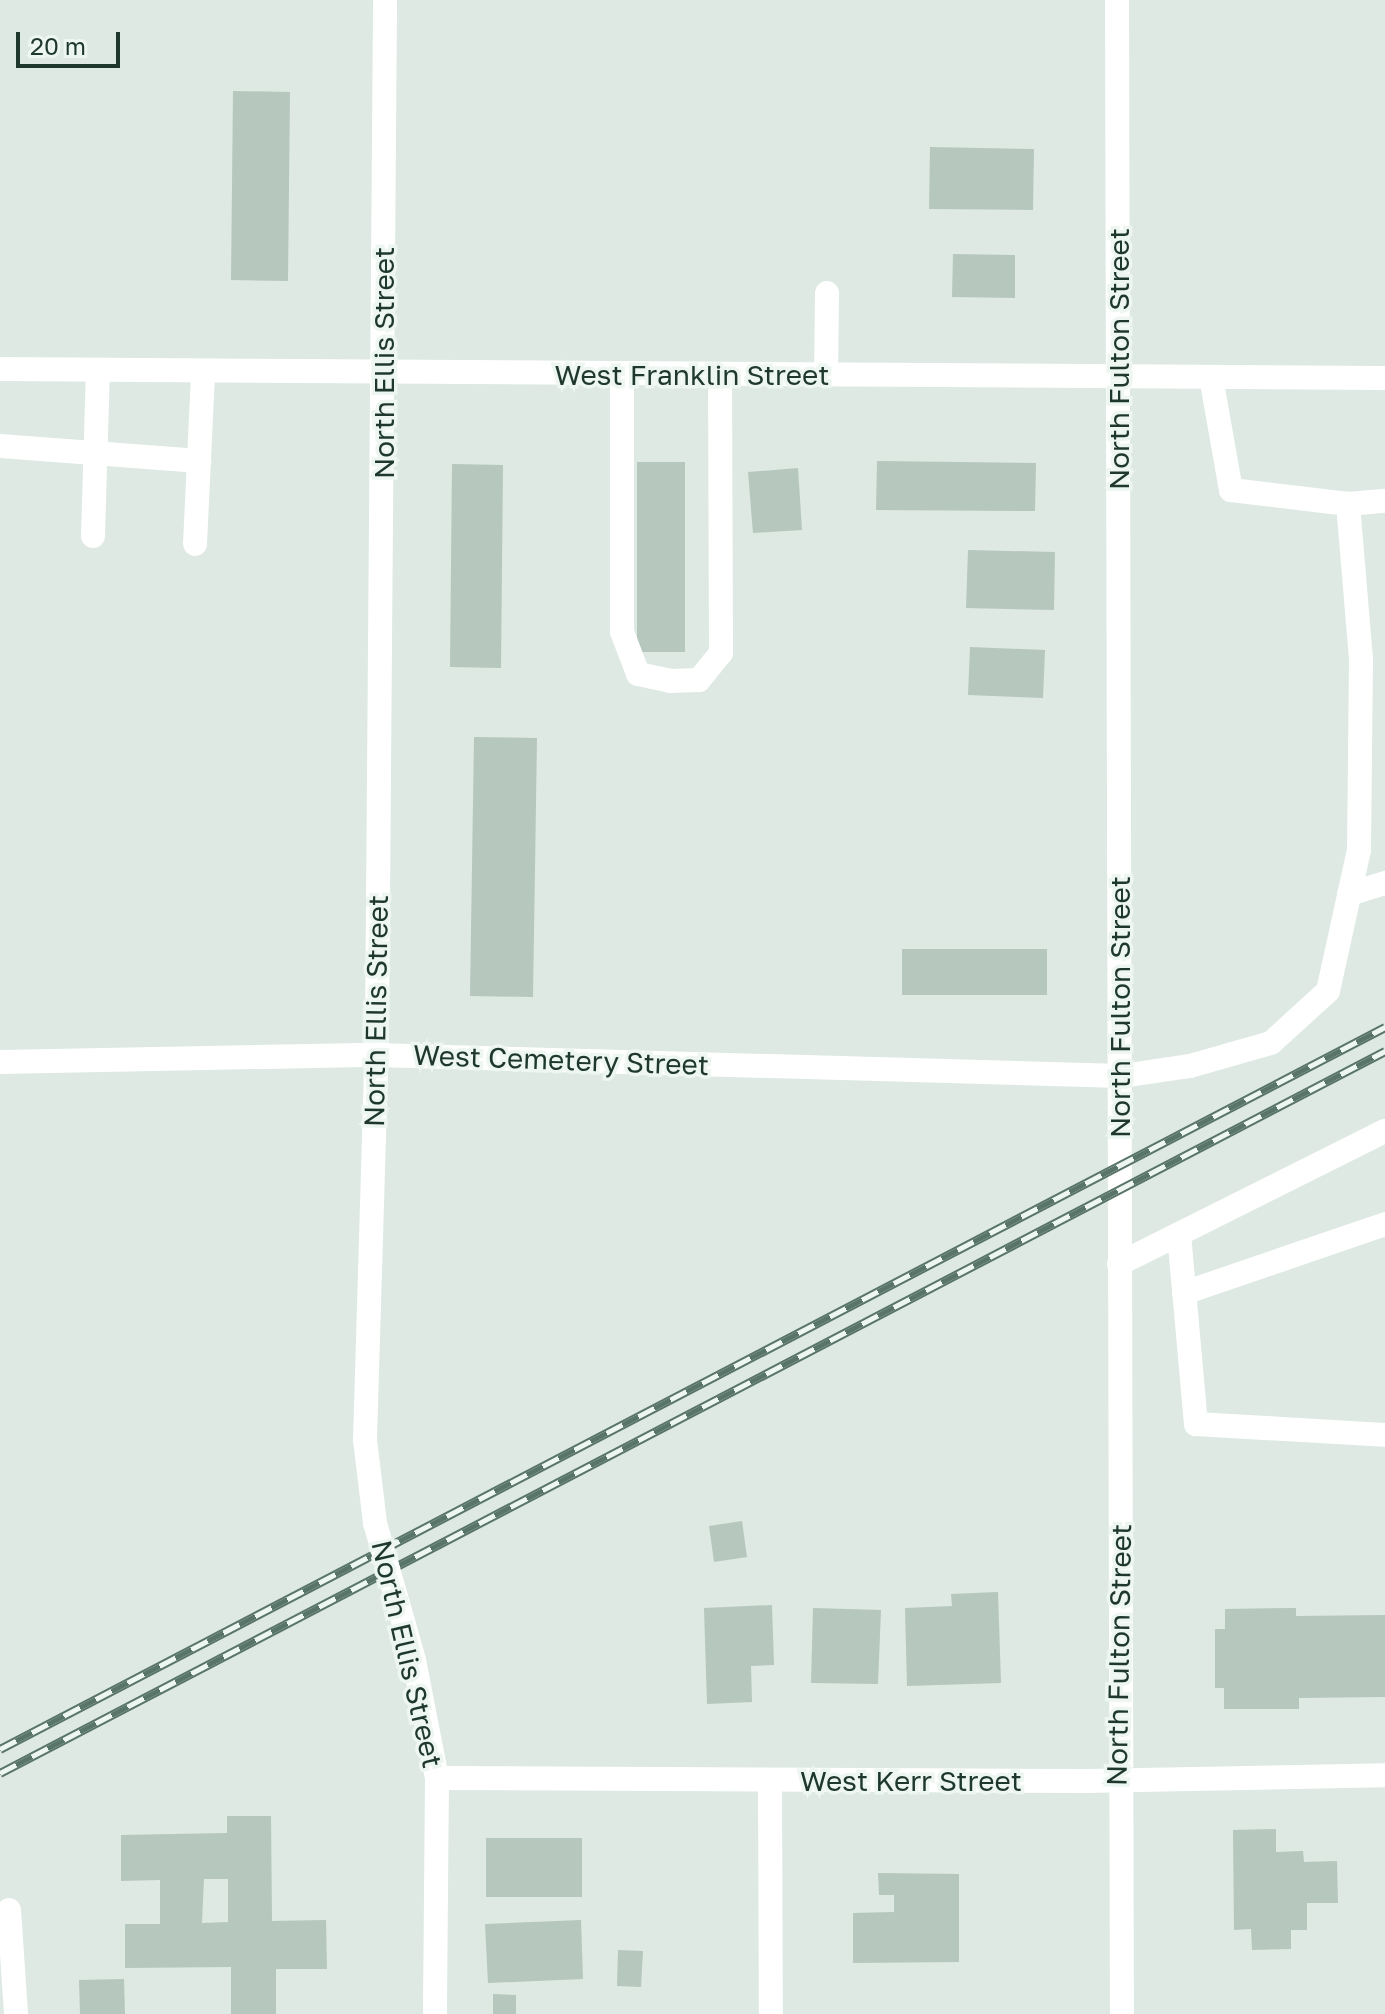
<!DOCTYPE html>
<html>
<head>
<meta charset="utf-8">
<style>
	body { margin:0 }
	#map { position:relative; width:1385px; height:2014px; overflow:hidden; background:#dde9e2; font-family:"Golos Text",sans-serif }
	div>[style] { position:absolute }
	.building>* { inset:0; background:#b6c7bd }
	.minor>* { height:24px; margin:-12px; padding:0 12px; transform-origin:12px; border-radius:12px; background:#fff }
	.rail>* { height:9px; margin-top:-4.5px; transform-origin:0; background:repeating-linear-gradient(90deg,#edf6f0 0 18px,#597469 0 36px); box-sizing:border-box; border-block:2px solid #597469 }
	.minor-bridge>* { height:24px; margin:-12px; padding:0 12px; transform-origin:12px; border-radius:12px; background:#fff }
	span { translate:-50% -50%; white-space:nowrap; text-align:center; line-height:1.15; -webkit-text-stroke:7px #edf6f0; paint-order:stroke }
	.street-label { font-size:28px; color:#1f382e }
	.scale { position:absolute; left:16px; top:32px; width:104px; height:36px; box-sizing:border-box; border:4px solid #1f382e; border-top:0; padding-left:10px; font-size:24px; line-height:28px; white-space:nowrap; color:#1f382e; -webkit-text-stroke:6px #edf6f0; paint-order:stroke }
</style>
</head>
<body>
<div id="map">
	<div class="building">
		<div style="clip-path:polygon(233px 91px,290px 92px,288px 281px,231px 280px)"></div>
		<div style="clip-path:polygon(930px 147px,1034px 149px,1033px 210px,929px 209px)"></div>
		<div style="clip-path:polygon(953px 254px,1015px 255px,1015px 298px,952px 297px)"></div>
		<div style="clip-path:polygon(877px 461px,1036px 463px,1035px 511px,876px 510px)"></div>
		<div style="clip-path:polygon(637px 462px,685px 462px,685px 652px,637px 652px)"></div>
		<div style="clip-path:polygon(452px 464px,503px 465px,501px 668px,450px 667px)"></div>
		<div style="clip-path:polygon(798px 468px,802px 530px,753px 533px,748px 472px)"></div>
		<div style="clip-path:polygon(968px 550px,1055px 552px,1054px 610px,966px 608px)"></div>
		<div style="clip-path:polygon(970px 647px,1045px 650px,1043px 698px,968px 695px)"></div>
		<div style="clip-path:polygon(474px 737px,537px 738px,533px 997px,470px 996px)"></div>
		<div style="clip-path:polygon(902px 949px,1047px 949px,1047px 995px,902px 995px)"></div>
		<div style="clip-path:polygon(742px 1521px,747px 1557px,714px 1562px,709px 1526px)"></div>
		<div style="clip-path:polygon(998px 1592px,1001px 1683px,907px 1686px,905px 1608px,952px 1606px,951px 1594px)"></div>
		<div style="clip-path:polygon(772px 1605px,774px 1665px,751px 1666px,752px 1702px,707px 1704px,704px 1608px)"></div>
		<div style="clip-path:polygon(813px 1608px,881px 1610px,878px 1684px,811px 1683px)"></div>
		<div style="clip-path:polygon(1296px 1608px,1296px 1616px,1385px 1615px,1385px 1697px,1299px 1698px,1299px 1709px,1224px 1709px,1224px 1688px,1215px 1688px,1215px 1629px,1225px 1629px,1225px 1609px)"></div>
		<div style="clip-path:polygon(evenodd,227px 1816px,271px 1816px,272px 1921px,326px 1920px,327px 1969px,276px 1969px,276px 2014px,231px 2014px,231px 1967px,125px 1968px,125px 1924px,160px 1924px,160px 1880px,121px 1881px,121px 1835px,227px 1833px,227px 1816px,204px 1879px,228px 1879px,228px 1922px,202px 1923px,204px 1879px)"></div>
		<div style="clip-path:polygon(1276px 1829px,1276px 1852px,1303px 1851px,1304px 1862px,1337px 1861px,1338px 1903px,1307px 1903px,1307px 1930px,1291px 1930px,1291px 1949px,1252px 1950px,1251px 1929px,1234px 1930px,1233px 1830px)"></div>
		<div style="clip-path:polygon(486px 1838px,582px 1838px,582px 1897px,486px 1897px)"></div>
		<div style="clip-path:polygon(878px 1873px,959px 1874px,959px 1962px,853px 1963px,853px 1913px,894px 1912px,894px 1895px,879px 1895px)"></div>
		<div style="clip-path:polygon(581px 1920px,583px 1979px,488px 1983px,485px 1924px)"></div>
		<div style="clip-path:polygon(618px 1950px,643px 1951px,641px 1987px,617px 1986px)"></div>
		<div style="clip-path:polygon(124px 1979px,125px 2014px,80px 2014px,79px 1980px)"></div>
		<div style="clip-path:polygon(493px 1994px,516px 1995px,516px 2014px,493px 2014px)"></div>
	</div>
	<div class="minor">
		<div style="left:1117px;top:0;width:2014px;rotate:89.86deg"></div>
		<div style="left:0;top:369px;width:1385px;rotate:0.37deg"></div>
		<div style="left:622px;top:375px;width:257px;rotate:90deg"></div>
		<div style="left:622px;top:632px;width:45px;rotate:69.1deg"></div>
		<div style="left:638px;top:674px;width:33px;rotate:12deg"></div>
		<div style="left:670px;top:681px;width:29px;rotate:-2deg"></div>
		<div style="left:699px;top:680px;width:35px;rotate:-51deg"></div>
		<div style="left:721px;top:653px;width:278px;rotate:-90.2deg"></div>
		<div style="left:826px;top:376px;width:83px;rotate:-89.3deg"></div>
		<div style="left:1211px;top:377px;width:115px;rotate:80deg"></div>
		<div style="left:1231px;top:490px;width:118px;rotate:6.8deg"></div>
		<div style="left:1348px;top:504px;width:37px;rotate:-5deg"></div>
		<div style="left:0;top:446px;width:200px;rotate:4.3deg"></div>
		<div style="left:93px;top:536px;width:166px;rotate:-88.3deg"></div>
		<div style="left:195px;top:544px;width:170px;rotate:-87.3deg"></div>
		<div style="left:1349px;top:894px;width:38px;rotate:-17deg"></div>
		<div style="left:0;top:1062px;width:376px;rotate:-1.1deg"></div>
		<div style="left:376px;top:1055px;width:746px;rotate:1.61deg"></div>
		<div style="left:1122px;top:1076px;width:69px;rotate:-8.4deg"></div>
		<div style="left:1190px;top:1066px;width:84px;rotate:-15.9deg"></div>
		<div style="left:1271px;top:1043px;width:77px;rotate:-42.4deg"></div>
		<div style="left:1328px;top:991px;width:144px;rotate:-77.6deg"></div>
		<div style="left:1359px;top:850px;width:191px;rotate:-89.4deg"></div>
		<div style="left:1361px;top:659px;width:156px;rotate:-94.8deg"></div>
		<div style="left:1179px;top:1234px;width:191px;rotate:84.9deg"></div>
		<div style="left:1196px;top:1424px;width:189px;rotate:3.3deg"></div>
		<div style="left:1119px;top:1264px;width:297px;rotate:-26.6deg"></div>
		<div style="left:1184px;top:1293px;width:213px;rotate:-18.9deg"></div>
		<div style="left:365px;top:1440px;width:412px;rotate:-88.3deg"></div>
		<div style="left:377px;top:1028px;width:1028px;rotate:-89.55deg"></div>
		<div style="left:414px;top:1660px;width:120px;rotate:79deg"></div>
		<div style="left:437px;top:1778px;width:236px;rotate:90.5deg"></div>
		<div style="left:437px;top:1778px;width:649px;rotate:0.26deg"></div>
		<div style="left:1086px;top:1781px;width:299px;rotate:-1.1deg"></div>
		<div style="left:770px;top:1780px;width:234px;rotate:89.8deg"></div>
		<div style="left:9px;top:1910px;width:104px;rotate:86.1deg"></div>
	</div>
	<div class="rail">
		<div style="left:0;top:1749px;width:1562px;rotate:-27.53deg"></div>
		<div style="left:0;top:1773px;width:1562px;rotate:-27.53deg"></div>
	</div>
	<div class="minor-bridge">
		<div style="left:365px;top:1440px;width:84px;rotate:83.1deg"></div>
		<div style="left:375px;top:1523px;width:142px;rotate:74.1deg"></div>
	</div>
	<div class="street-label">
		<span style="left:1119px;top:359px;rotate:-90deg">North Fulton Street</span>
		<span style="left:384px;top:363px;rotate:-90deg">North Ellis Street</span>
		<span style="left:692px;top:375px">West Franklin Street</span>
		<span style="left:1120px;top:1007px;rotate:-90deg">North Fulton Street</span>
		<span style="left:376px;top:1011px;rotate:-89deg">North Ellis Street</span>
		<span style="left:561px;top:1060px;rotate:2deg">West Cemetery Street</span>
		<span style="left:407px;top:1654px;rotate:77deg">North Ellis Street</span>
		<span style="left:1119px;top:1655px;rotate:-89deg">North Fulton Street</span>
		<span style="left:911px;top:1781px">West Kerr Street</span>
	</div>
	<div class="scale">20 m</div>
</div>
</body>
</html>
